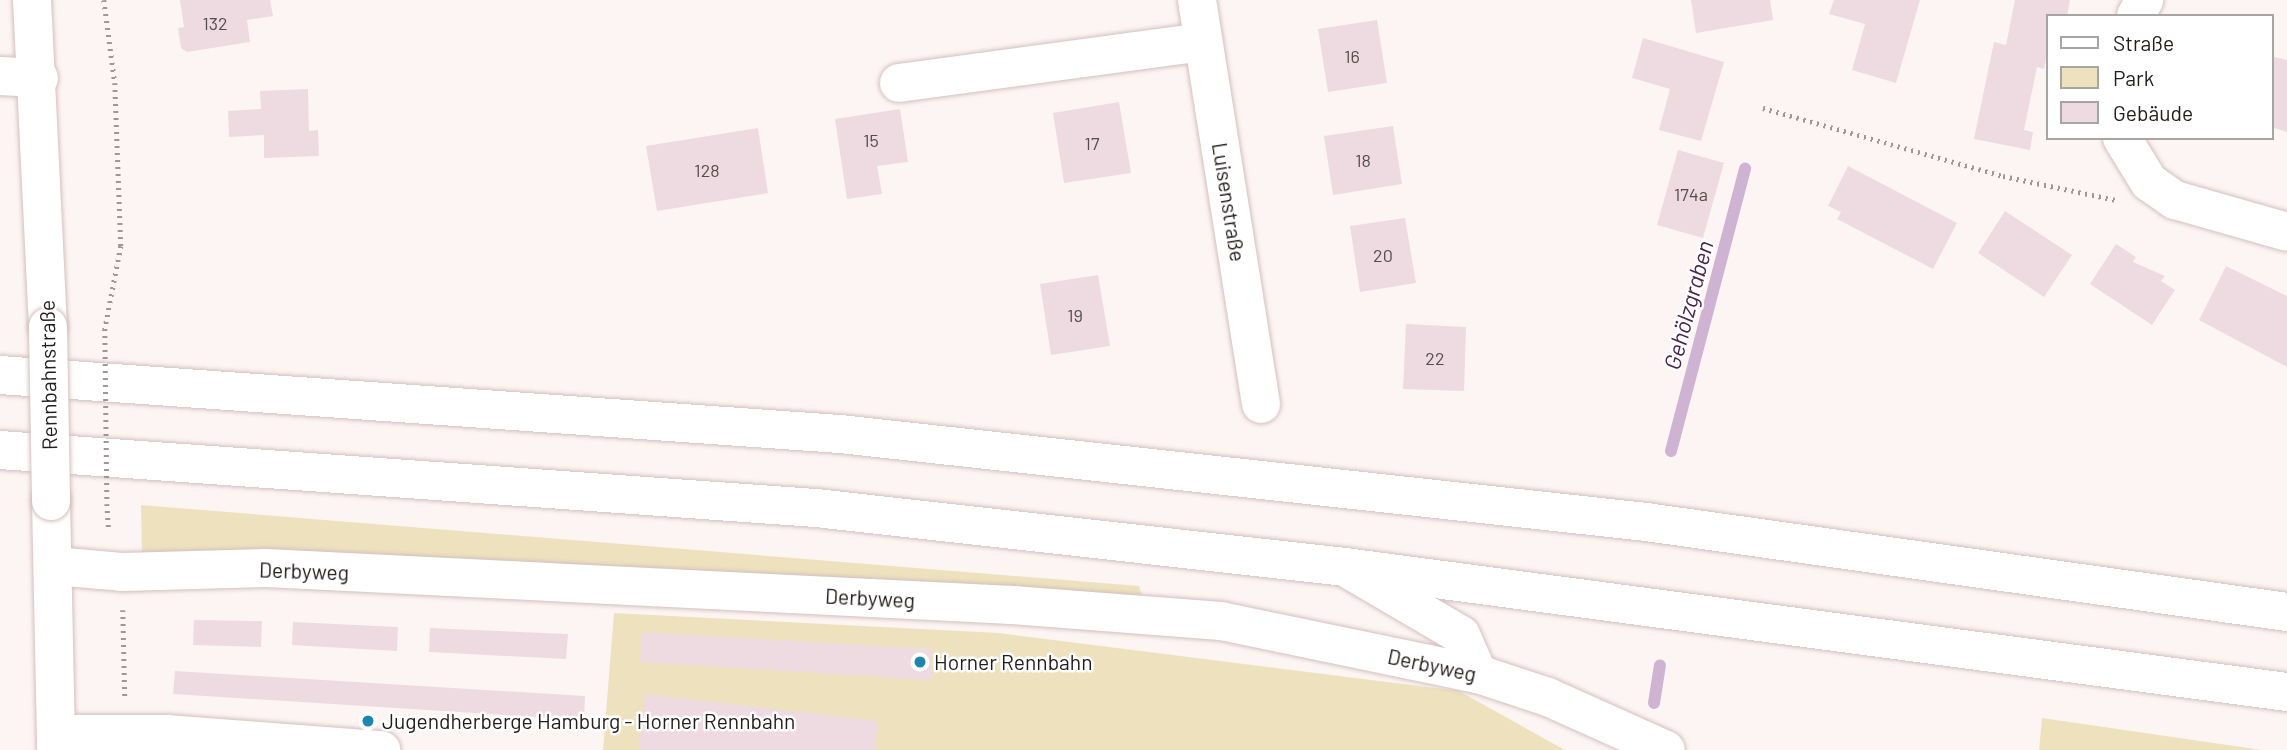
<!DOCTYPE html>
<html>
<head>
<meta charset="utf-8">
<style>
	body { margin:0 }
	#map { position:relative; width:2287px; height:750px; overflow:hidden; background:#fdf5f4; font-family:Barlow,sans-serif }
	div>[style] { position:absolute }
	.green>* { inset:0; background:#eee2be }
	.stream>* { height:12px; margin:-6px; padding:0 6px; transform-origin:6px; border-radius:6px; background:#cfb3d2 }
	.building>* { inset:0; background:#eddbe1 }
	.path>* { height:4.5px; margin-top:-2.25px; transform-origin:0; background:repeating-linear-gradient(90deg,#9e9796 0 2px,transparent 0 7px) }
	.roads { filter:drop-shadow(0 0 2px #d3c0be) drop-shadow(0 0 2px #d3c0be) }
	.minor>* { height:38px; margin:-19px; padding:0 19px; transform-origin:19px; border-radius:19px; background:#fff }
	.major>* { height:38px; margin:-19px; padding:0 19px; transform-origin:19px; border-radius:19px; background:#fff }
	.highway>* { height:38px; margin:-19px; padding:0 19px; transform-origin:19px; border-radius:19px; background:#fff }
	.path-bridge>* { height:4.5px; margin-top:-2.25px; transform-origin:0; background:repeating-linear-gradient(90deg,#9e9796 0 2px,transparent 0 7px) }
	.bridges { filter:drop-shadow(0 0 2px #d3c0be) drop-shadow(0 0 2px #d3c0be) }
	.major-bridge>* { height:38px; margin:-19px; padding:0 19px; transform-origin:19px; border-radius:19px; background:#fff }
	.dots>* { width:19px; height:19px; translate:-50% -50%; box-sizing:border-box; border:4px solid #fff; border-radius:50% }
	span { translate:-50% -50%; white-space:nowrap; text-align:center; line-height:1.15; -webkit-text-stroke:5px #fff; paint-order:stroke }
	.number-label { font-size:18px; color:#554c4c }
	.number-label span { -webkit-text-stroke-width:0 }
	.street-label { font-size:21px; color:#221c1b }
	.poi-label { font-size:21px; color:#221c1b }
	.left { translate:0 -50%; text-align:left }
	.water-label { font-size:23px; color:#49244d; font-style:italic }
	.legend { position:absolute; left:2046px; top:14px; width:228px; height:126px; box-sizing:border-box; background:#fff; border:2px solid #a7a4a4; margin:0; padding:9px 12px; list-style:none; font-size:21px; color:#221c1b }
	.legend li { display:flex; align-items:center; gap:14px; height:35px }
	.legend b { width:35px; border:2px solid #a7a4a4 }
</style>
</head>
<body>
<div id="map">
	<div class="green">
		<div style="clip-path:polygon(141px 505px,1139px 586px,1144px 603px,142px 559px)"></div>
		<div style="clip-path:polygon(614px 613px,999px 633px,1459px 691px,1565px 750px,603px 750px)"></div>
		<div style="clip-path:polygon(2042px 718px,2262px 750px,2039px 750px)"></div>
	</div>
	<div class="stream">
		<div style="left:1671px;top:451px;width:292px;rotate:-75.3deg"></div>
		<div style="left:1654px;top:703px;width:38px;rotate:-81deg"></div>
	</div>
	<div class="building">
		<div style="clip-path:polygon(180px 0,270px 0,273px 16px,247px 20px,250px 42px,187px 52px,181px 48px,178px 28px,184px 27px)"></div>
		<div style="clip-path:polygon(1691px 0,1770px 0,1773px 20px,1696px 33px)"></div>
		<div style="clip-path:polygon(1834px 0,1920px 0,1896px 83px,1852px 70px,1865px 24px,1829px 14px)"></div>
		<div style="clip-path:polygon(2015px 0,2070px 0,2067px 16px,2047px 16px,2047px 55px,2044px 69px,2037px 67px,2024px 130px,2033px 132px,2030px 150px,1974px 139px,1994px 42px,2006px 45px)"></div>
		<div style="clip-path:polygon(1377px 20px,1387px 83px,1328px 92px,1318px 29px)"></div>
		<div style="clip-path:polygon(1643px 38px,1724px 62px,1701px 141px,1659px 130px,1670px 89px,1632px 78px)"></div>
		<div style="clip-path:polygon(2271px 56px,2287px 60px,2287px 132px,2271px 127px)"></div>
		<div style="clip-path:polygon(308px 89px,309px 131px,318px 130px,319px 156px,264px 158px,264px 135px,229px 137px,228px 111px,261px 109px,260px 91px)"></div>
		<div style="clip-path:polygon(1119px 102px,1131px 173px,1064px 183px,1053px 113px)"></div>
		<div style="clip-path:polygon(900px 109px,908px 162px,877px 166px,882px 194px,847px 199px,835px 119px)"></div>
		<div style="clip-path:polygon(1393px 126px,1402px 184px,1333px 195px,1324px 136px)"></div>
		<div style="clip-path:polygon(758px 128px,768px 193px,657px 211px,646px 146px)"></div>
		<div style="clip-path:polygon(1678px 150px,1724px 163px,1703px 238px,1657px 225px)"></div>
		<div style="clip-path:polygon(1848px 166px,1957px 223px,1933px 269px,1837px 219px,1841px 212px,1828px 206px)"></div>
		<div style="clip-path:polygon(2005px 211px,2072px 255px,2044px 297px,1978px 253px)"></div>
		<div style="clip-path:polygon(1405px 218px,1416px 283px,1360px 292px,1350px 226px)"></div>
		<div style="clip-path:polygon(2116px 244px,2136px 257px,2133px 262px,2165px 276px,2161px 281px,2175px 290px,2152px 325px,2090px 284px)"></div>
		<div style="clip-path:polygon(2226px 266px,2287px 296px,2287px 367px,2199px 320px)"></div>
		<div style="clip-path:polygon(1098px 275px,1110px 346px,1051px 355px,1040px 284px)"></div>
		<div style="clip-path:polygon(1406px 324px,1466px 327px,1464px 391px,1403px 389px)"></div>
		<div style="clip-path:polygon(194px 620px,262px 621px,261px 647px,193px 645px)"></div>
		<div style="clip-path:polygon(293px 622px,398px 627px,397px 651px,292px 645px)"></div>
		<div style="clip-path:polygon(430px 628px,568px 634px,566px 659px,429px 652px)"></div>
		<div style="clip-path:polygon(641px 632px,932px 649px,931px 680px,640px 662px)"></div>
		<div style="clip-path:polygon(175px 671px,585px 696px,584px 720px,173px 694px)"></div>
		<div style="clip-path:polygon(645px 694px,878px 721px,875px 750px,639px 750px)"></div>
	</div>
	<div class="path">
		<div style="left:104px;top:0;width:84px;rotate:82.5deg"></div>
		<div style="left:115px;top:83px;width:163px;rotate:87.9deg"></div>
		<div style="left:121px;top:246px;width:85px;rotate:100.9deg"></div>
		<div style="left:1763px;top:108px;width:249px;rotate:15.8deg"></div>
		<div style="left:2003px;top:176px;width:116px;rotate:12deg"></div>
		<div style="left:107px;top:504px;width:27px;rotate:86deg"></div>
		<div style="left:123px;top:610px;width:86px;rotate:88.7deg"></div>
	</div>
	<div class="roads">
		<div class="minor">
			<div style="left:1197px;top:0;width:409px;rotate:81deg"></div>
			<div style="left:2136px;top:16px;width:18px;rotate:-63deg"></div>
			<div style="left:0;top:76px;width:39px;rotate:3deg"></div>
			<div style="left:899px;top:83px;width:307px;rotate:-7.7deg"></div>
			<div style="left:2122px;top:138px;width:52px;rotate:58.5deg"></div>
			<div style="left:2149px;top:182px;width:32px;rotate:35deg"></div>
			<div style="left:2175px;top:200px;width:116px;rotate:15.9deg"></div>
			<div style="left:54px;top:566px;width:68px;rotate:5deg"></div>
			<div style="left:122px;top:572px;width:144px;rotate:-1.6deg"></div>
			<div style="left:266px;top:568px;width:747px;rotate:2.84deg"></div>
			<div style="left:1012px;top:605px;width:210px;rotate:4.4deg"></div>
			<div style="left:1221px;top:621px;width:262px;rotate:11.7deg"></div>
			<div style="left:1478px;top:674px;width:74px;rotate:18.2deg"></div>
			<div style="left:1548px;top:697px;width:129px;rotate:24.2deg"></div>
			<div style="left:1345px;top:567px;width:134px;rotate:30.4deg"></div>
			<div style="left:1461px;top:635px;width:43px;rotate:66.4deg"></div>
			<div style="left:56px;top:734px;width:110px"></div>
			<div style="left:166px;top:734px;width:216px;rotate:4.3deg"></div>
		</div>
		<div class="major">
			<div style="left:32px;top:0;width:327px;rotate:87.2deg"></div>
			<div style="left:51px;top:501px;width:249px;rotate:88.8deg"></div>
		</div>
		<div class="highway">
			<div style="left:0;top:375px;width:842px;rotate:4.02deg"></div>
			<div style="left:840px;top:434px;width:811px;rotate:6.23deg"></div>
			<div style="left:1646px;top:522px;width:647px;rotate:7.99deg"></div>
			<div style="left:0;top:450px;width:818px;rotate:4.07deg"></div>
			<div style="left:816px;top:508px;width:532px;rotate:6.36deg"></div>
			<div style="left:1345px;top:567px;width:950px;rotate:7.56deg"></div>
		</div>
	</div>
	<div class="path-bridge">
		<div style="left:105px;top:329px;width:175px;rotate:89.3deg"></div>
	</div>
	<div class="bridges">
		<div class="major-bridge">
			<div style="left:48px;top:327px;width:174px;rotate:89deg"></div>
		</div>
	</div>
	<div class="dots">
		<div style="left:920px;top:662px;background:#1987ae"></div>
		<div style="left:368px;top:721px;background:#1987ae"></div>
	</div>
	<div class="number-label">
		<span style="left:215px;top:23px">132</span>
		<span style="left:1352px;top:56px">16</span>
		<span style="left:871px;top:140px">15</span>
		<span style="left:1092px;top:143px">17</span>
		<span style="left:1363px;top:160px">18</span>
		<span style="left:707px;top:170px">128</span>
		<span style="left:1691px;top:194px">174a</span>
		<span style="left:1383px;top:255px">20</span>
		<span style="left:1075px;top:315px">19</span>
		<span style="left:1435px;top:358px">22</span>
	</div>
	<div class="street-label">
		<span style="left:1229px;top:202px;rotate:81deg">Luisenstraße</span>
		<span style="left:48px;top:375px;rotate:-91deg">Rennbahnstraße</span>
		<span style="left:304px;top:571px;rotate:2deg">Derbyweg</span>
		<span style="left:870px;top:598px;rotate:3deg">Derbyweg</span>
		<span style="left:1432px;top:665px;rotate:12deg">Derbyweg</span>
	</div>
	<div class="poi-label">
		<span class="left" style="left:934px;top:662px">Horner Rennbahn</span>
		<span class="left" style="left:382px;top:721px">Jugendherberge Hamburg - Horner Rennbahn</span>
	</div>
	<div class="water-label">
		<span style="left:1688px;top:305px;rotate:-75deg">Gehölzgraben</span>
	</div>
	<ul class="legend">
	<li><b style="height:9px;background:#fff"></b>Straße</li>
	<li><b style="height:19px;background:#eee2be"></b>Park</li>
	<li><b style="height:19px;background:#eddbe1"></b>Gebäude</li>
	</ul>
</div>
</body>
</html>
